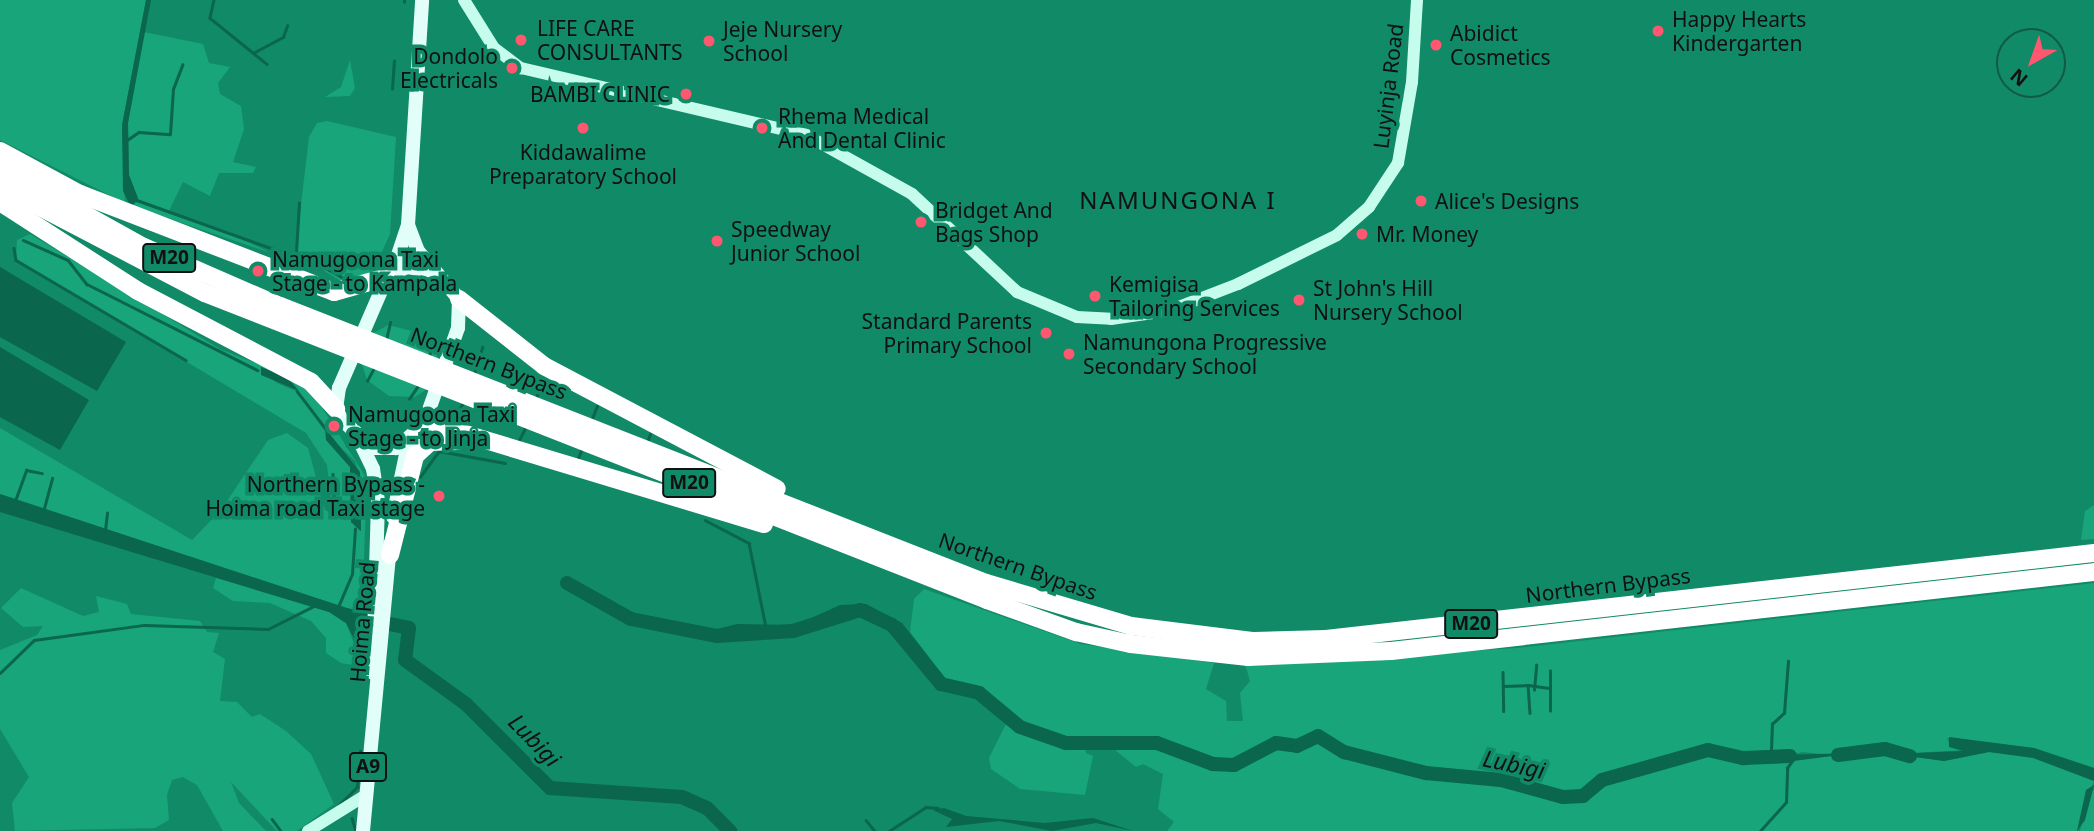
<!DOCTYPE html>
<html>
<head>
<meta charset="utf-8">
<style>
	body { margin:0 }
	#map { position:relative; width:2094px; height:831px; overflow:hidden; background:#118a67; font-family:"Noto Sans",sans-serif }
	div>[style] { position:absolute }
	.green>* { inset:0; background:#18a57a }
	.water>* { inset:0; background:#0a664c }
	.stream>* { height:2.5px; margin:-1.25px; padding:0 1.25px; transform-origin:1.25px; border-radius:1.25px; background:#0a664c }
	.river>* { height:14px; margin:-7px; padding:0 7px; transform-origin:7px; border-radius:7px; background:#0a664c }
	.secondary>* { height:12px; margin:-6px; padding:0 6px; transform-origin:6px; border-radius:6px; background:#c5fcec }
	.primary>* { height:14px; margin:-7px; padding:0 7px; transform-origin:7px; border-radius:7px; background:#e1fff8 }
	.highway>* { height:18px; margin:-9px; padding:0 9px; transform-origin:9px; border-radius:9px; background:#fff }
	.dots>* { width:19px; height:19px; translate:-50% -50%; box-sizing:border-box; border:4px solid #118a67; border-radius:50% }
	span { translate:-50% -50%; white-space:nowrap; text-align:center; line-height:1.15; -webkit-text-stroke:7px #118a67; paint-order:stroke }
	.shield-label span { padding:2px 5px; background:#118a67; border:2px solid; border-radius:5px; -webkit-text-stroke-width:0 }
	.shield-label { font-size:19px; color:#111; font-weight:700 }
	.poi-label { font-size:21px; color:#111 }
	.left { translate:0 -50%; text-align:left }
	.right { translate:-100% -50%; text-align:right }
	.street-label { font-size:21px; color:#111 }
	.water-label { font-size:23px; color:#111; font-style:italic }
	.quarter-label { font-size:24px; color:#111; letter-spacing:2px }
	.north { position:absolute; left:1996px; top:28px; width:70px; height:70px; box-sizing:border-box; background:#118a67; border:2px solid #115a45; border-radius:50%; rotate:220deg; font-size:19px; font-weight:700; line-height:28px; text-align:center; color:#111 }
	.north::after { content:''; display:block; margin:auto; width:24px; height:32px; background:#ff576f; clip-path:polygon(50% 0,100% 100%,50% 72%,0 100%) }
</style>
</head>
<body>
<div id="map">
	<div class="green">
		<div style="clip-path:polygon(0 0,146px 0,122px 125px,125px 203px,0 140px)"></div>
		<div style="clip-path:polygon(144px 32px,203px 44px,209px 63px,230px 67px,218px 83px,220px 94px,241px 106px,244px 129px,233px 162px,256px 167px,253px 173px,219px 173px,210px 196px,183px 182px,168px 213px,138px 199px,129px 175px,128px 123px)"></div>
		<div style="clip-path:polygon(350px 60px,355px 88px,350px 96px,325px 97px,341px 87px)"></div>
		<div style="clip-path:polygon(327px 121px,396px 137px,390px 234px,371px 276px,344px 283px,308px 261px,272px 257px,295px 255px,309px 137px,317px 123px)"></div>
		<div style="clip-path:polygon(137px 202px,240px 238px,271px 253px,132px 206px)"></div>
		<div style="clip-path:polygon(evenodd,30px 234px,220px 349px,298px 380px,314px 395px,367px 479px,362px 613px,0 494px,0 428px,192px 540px,221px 510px,268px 440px,287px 433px,308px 448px,325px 510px,332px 513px,327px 465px,306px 433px,16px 260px,17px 240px,30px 234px,260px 370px,273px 371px,298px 392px,277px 383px,260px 370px,30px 234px,337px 444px,355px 461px,363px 488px,360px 531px,351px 522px,350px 467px,332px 447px,337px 444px)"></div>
		<div style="clip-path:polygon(388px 325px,428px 335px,440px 363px,370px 335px)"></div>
		<div style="clip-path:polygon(361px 361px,430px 387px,415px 397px,389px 396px,367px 380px)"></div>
		<div style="clip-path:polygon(2094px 505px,2094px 539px,2081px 540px,2085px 511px)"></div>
		<div style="clip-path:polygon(216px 578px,329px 612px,346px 623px,358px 654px,351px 665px,341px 663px,326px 653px,326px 638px,311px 621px,270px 603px,233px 601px,213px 588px)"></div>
		<div style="clip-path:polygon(evenodd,2094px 583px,2094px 768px,2034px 748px,1947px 738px,1950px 747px,1964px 750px,1893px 754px,1944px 761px,1989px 752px,2033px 757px,2094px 781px,2077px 831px,1167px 831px,1174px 822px,1158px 809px,1163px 774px,1143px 764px,1136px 767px,1109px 745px,1084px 741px,1086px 753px,1093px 756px,1085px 795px,1020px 789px,991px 769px,989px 758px,1009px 718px,979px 693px,949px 683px,910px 632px,914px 599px,924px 589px,1081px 644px,1214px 663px,1206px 689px,1226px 701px,1227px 721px,1243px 721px,1240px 693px,1250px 681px,1245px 664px,1517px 648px,2094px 583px,1802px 752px,1822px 754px,1854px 754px,1775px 759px,1802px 752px)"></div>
		<div style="clip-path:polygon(21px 588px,83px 616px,99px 612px,96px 596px,127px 604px,131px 614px,200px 621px,207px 632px,219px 633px,213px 652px,225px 659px,220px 701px,237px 702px,252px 717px,260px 714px,286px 731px,311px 754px,334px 804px,297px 831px,277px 831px,231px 782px,239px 803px,266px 831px,223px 831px,197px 785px,183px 777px,172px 780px,167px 795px,169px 820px,155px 828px,15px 831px,12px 803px,29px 777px,0 729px,0 650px,37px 635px,43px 626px,23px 627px,1px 608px)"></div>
		<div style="clip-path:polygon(2094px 790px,2094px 831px,2080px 831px,2089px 793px)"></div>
	</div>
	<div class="water">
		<div style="clip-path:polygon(146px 0,151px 0,128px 123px,129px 175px,138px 198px,131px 207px,123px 191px,122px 125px)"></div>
		<div style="clip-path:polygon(0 267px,126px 342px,97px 391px,0 337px)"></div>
		<div style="clip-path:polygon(0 347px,89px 400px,60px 450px,0 417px)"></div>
		<div style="clip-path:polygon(261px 367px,288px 378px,299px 391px,261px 375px)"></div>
		<div style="clip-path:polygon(325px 428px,360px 472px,361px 531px,351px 522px,350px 467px,326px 440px)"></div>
		<div style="clip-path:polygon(0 494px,362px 613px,360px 650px,346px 623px,329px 612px,0 512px)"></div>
		<div style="clip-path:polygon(866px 604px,902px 623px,949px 683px,911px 648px,895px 622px,863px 609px,793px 628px,701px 633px,737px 624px,796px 625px,840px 605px)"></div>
		<div style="clip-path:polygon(1949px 737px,2034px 748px,2094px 768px,2094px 781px,2033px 758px,1989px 752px,1944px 761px,1893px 754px,1963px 751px,1949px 747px)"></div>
		<div style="clip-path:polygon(1768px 751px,1780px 755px,1855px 753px,1778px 763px)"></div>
		<div style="clip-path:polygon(2094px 785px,2085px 820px,2077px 831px,2086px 790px)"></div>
		<div style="clip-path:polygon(944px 808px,966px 816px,1045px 823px,1093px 818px,1133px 831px,1096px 823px,1052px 831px,999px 821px,946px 827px,952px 819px,933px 810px)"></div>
	</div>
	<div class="stream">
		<div style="left:214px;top:0;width:18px;rotate:103deg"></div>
		<div style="left:210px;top:18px;width:73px;rotate:38.9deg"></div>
		<div style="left:404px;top:2px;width:2px;rotate:-90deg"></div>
		<div style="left:253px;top:53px;width:34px;rotate:-28deg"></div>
		<div style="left:283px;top:37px;width:12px;rotate:-70deg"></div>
		<div style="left:392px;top:89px;width:28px;rotate:-86deg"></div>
		<div style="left:127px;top:140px;width:14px;rotate:-34deg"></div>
		<div style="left:139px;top:132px;width:31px;rotate:4deg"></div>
		<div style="left:170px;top:134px;width:45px;rotate:-86.2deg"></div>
		<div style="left:173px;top:89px;width:26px;rotate:-69deg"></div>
		<div style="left:134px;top:199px;width:181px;rotate:19.7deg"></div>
		<div style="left:23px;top:240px;width:49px;rotate:24deg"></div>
		<div style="left:68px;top:260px;width:31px;rotate:52deg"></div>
		<div style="left:87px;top:284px;width:191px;rotate:26.8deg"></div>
		<div style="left:14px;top:248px;width:12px;rotate:81deg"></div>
		<div style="left:16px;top:260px;width:197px;rotate:30.5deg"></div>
		<div style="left:296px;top:252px;width:49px;rotate:-86.5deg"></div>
		<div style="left:304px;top:256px;width:51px;rotate:29.1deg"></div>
		<div style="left:386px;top:340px;width:18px;rotate:-77deg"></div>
		<div style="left:429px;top:357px;width:18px;rotate:-77deg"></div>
		<div style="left:474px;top:374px;width:28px;rotate:-73deg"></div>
		<div style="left:367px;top:381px;width:17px;rotate:-62deg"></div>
		<div style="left:297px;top:391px;width:48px;rotate:52.7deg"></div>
		<div style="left:409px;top:399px;width:18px;rotate:-56deg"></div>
		<div style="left:536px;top:399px;width:20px;rotate:-72deg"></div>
		<div style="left:591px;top:421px;width:16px;rotate:-68deg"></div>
		<div style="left:453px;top:422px;width:22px;rotate:-63deg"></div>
		<div style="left:518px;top:442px;width:18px;rotate:-63deg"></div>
		<div style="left:647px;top:442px;width:9px;rotate:-69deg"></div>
		<div style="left:577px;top:461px;width:14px;rotate:-69deg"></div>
		<div style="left:333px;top:474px;width:34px;rotate:87deg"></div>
		<div style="left:420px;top:477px;width:32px;rotate:-54deg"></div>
		<div style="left:439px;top:451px;width:67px;rotate:10.3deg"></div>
		<div style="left:15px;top:501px;width:33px;rotate:-70deg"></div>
		<div style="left:26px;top:470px;width:16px;rotate:11deg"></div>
		<div style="left:43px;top:512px;width:35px;rotate:-75deg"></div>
		<div style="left:705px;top:520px;width:50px;rotate:27.6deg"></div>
		<div style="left:749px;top:543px;width:91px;rotate:78.6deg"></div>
		<div style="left:105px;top:530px;width:17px;rotate:-83deg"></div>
		<div style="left:338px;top:607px;width:36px;rotate:-67deg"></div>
		<div style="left:352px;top:574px;width:45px;rotate:-86.2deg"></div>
		<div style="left:1503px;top:672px;width:39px;rotate:89deg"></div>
		<div style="left:0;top:673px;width:47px;rotate:-44.1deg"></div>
		<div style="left:34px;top:640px;width:111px;rotate:-7.8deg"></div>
		<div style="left:144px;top:625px;width:124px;rotate:1.8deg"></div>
		<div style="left:268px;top:629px;width:51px;rotate:-26.6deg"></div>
		<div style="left:1528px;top:685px;width:21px;rotate:8deg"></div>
		<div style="left:1503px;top:686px;width:25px;rotate:-2deg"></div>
		<div style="left:1528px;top:685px;width:28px;rotate:86deg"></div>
		<div style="left:1534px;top:690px;width:25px;rotate:-85deg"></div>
		<div style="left:1550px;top:711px;width:40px;rotate:-90deg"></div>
		<div style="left:1771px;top:751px;width:27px;rotate:-88deg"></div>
		<div style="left:1772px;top:724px;width:16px;rotate:-43deg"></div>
		<div style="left:1784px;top:713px;width:52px;rotate:-85.6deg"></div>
		<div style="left:338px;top:806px;width:27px;rotate:-45deg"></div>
		<div style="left:357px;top:787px;width:36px;rotate:-85deg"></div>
		<div style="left:352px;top:818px;width:14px;rotate:73deg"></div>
		<div style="left:272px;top:819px;width:15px;rotate:53deg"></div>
		<div style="left:866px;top:820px;width:14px;rotate:51deg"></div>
		<div style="left:889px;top:831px;width:44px;rotate:-33deg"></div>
		<div style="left:926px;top:807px;width:12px;rotate:5deg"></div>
		<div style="left:1760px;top:831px;width:39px;rotate:-48deg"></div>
		<div style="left:1786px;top:802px;width:34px;rotate:-88deg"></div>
		<div style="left:1787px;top:768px;width:12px;rotate:-55deg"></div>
	</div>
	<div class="river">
		<div style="left:567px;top:583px;width:73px;rotate:29.4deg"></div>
		<div style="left:631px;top:619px;width:88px;rotate:11.2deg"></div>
		<div style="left:717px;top:636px;width:76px;rotate:-3.8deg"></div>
		<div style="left:793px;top:631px;width:70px;rotate:-17.4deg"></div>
		<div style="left:860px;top:610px;width:35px;rotate:25deg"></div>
		<div style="left:892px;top:625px;width:77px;rotate:50.3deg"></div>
		<div style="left:941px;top:684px;width:39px;rotate:13deg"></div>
		<div style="left:979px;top:693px;width:53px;rotate:39.7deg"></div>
		<div style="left:1020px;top:727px;width:49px;rotate:19.2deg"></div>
		<div style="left:1066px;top:743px;width:91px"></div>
		<div style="left:1157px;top:743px;width:60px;rotate:20.6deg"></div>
		<div style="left:1213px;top:764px;width:21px;rotate:3deg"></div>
		<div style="left:1234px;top:765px;width:47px;rotate:-27.6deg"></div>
		<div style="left:1276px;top:743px;width:21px;rotate:8deg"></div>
		<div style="left:1297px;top:746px;width:23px;rotate:-25deg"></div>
		<div style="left:1318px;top:736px;width:31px;rotate:32deg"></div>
		<div style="left:1344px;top:752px;width:85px;rotate:14.4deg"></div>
		<div style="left:1426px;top:773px;width:75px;rotate:5.3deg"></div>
		<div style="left:1501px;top:780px;width:64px;rotate:15.3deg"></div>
		<div style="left:1563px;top:797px;width:20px;rotate:-3deg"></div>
		<div style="left:1583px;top:796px;width:25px;rotate:-40deg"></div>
		<div style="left:1602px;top:780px;width:110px;rotate:-15.8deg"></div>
		<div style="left:1708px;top:750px;width:37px;rotate:13deg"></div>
		<div style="left:1744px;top:758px;width:46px;rotate:-2.5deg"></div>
		<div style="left:346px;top:615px;width:64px;rotate:11.7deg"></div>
		<div style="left:409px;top:628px;width:32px;rotate:97deg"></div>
		<div style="left:405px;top:660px;width:75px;rotate:35.8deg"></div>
		<div style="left:466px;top:704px;width:119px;rotate:45deg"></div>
		<div style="left:550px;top:788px;width:132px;rotate:3.9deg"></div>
		<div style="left:682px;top:797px;width:27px;rotate:24deg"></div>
		<div style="left:707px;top:808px;width:33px;rotate:45deg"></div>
		<div style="left:1838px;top:755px;width:47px;rotate:-7.3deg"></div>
		<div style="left:1885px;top:749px;width:26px;rotate:16deg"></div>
	</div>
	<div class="secondary">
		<div style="left:464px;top:0;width:57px;rotate:58deg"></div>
		<div style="left:494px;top:48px;width:34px;rotate:37deg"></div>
		<div style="left:521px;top:68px;width:293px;rotate:13.2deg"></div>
		<div style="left:806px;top:135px;width:121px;rotate:29.1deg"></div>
		<div style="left:912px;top:194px;width:144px;rotate:43deg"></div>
		<div style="left:1017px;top:292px;width:65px;rotate:22.6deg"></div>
		<div style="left:1077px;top:317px;width:34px;rotate:3deg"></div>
		<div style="left:1111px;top:319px;width:58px;rotate:-8deg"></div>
		<div style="left:1168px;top:311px;width:75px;rotate:-21.1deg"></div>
		<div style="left:1238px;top:284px;width:110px;rotate:-26.3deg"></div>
		<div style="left:1337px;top:235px;width:43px;rotate:-41.2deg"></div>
		<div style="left:1369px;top:207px;width:53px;rotate:-56.6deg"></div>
		<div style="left:1398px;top:163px;width:82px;rotate:-80.2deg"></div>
		<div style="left:1412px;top:82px;width:82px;rotate:-86.5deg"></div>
		<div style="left:308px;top:831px;width:68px;rotate:-31.8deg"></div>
	</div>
	<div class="primary">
		<div style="left:408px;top:225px;width:28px;rotate:69deg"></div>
		<div style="left:418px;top:251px;width:63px;rotate:49.5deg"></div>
		<div style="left:459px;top:299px;width:29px;rotate:92deg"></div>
		<div style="left:458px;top:328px;width:102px;rotate:109.5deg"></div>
		<div style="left:424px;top:424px;width:37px;rotate:139deg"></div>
		<div style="left:396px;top:448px;width:23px;rotate:180deg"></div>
		<div style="left:373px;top:448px;width:42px;rotate:-137.9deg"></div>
		<div style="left:342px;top:420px;width:13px;rotate:-119deg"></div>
		<div style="left:336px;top:409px;width:21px;rotate:-82deg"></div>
		<div style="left:339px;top:388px;width:121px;rotate:-66.6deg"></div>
		<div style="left:387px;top:277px;width:22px;rotate:-27deg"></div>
		<div style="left:407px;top:267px;width:26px;rotate:9deg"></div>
		<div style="left:392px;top:273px;width:51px;rotate:-71.6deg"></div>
		<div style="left:408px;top:225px;width:225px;rotate:-86.4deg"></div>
		<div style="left:360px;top:442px;width:30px;rotate:64deg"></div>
		<div style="left:373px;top:469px;width:33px;rotate:81deg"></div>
		<div style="left:378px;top:502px;width:171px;rotate:91.7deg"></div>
		<div style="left:393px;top:517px;width:79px;rotate:-78.3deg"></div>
		<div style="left:363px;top:831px;width:288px;rotate:-84.6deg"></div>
	</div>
	<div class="highway">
		<div style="left:0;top:151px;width:91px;rotate:28.3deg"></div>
		<div style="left:80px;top:194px;width:272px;rotate:21.1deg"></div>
		<div style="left:334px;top:292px;width:55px;rotate:-15.8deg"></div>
		<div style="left:0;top:167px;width:165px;rotate:29.1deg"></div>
		<div style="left:144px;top:247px;width:148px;rotate:23.5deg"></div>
		<div style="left:280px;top:306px;width:758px;rotate:21.42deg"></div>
		<div style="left:986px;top:583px;width:151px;rotate:16.5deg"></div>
		<div style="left:1131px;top:626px;width:124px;rotate:7deg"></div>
		<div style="left:1254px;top:641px;width:72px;rotate:-1.6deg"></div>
		<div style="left:1326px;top:639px;width:773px;rotate:-6.39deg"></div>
		<div style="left:0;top:186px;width:231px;rotate:27.6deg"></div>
		<div style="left:205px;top:293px;width:840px;rotate:21.43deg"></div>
		<div style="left:987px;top:600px;width:95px;rotate:19.8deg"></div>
		<div style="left:1076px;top:632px;width:56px;rotate:12.3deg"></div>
		<div style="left:1131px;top:644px;width:118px;rotate:6.3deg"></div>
		<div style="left:1248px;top:657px;width:143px;rotate:-2.4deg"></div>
		<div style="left:1391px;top:651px;width:707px;rotate:-6.41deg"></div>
		<div style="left:0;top:202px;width:164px;rotate:32.8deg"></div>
		<div style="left:138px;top:291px;width:195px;rotate:27.7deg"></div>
		<div style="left:311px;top:382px;width:37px;rotate:47deg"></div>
		<div style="left:459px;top:299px;width:108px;rotate:38.2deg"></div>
		<div style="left:544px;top:366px;width:263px;rotate:27.8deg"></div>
		<div style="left:418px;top:432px;width:31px;rotate:-6deg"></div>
		<div style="left:449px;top:429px;width:329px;rotate:16.8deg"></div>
		<div style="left:390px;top:555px;width:102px;rotate:-75.8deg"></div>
		<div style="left:415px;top:456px;width:21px;rotate:-43deg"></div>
		<div style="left:430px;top:442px;width:27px;rotate:-2deg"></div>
	</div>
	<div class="dots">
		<div style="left:1658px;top:31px;background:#ff576f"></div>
		<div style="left:521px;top:40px;background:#ff576f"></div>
		<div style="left:709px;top:41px;background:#ff576f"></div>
		<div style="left:1436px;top:45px;background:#ff576f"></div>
		<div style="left:512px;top:68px;background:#ff576f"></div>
		<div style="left:686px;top:94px;background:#ff576f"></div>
		<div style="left:583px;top:128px;background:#ff576f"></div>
		<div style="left:762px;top:128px;background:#ff576f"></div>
		<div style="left:1421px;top:201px;background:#ff576f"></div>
		<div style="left:921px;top:222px;background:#ff576f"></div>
		<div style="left:1362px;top:234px;background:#ff576f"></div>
		<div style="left:717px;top:241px;background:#ff576f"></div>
		<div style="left:258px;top:271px;background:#ff576f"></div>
		<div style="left:1095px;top:296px;background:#ff576f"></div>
		<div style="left:1299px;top:300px;background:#ff576f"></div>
		<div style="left:1046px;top:333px;background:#ff576f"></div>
		<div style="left:1069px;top:354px;background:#ff576f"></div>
		<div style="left:334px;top:426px;background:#ff576f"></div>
		<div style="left:439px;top:496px;background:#ff576f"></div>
	</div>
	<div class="shield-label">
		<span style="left:169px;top:258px">M20</span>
		<span style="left:689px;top:483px">M20</span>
		<span style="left:1471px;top:624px">M20</span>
		<span style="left:368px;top:767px">A9</span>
	</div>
	<div class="poi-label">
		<span class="left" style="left:1672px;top:31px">Happy Hearts<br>Kindergarten</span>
		<span class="left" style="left:537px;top:40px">LIFE CARE<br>CONSULTANTS</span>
		<span class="left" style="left:723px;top:41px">Jeje Nursery<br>School</span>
		<span class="left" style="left:1450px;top:45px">Abidict<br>Cosmetics</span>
		<span class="right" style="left:498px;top:68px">Dondolo<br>Electricals</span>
		<span class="right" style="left:670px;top:94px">BAMBI CLINIC</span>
		<span class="left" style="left:778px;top:128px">Rhema Medical<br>And Dental Clinic</span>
		<span style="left:583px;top:164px">Kiddawalime<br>Preparatory School</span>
		<span class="left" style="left:1435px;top:201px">Alice's Designs</span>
		<span class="left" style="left:935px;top:222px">Bridget And<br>Bags Shop</span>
		<span class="left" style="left:731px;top:241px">Speedway<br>Junior School</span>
		<span class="left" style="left:1376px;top:234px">Mr. Money</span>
		<span class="left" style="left:272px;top:271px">Namugoona Taxi<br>Stage - to Kampala</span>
		<span class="left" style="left:1109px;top:296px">Kemigisa<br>Tailoring Services</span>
		<span class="left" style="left:1313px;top:300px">St John's Hill<br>Nursery School</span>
		<span class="right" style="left:1032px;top:333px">Standard Parents<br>Primary School</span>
		<span class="left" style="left:1083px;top:354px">Namungona Progressive<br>Secondary School</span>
		<span class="left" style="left:348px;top:426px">Namugoona Taxi<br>Stage - to Jinja</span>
		<span class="right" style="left:425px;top:496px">Northern Bypass -<br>Hoima road Taxi stage</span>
	</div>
	<div class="street-label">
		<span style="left:1388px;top:86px;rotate:-83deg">Luyinja Road</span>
		<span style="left:489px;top:363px;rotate:21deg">Northern Bypass</span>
		<span style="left:1018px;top:566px;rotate:19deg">Northern Bypass</span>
		<span style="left:1608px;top:585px;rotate:-7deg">Northern Bypass</span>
		<span style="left:362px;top:622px;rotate:-85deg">Hoima Road</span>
	</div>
	<div class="water-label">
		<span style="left:535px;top:740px;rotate:46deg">Lubigi</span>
		<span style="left:1514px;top:764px;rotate:12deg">Lubigi</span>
	</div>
	<div class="quarter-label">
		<span style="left:1178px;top:200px">NAMUNGONA I</span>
	</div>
	<div class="north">N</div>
</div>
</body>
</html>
